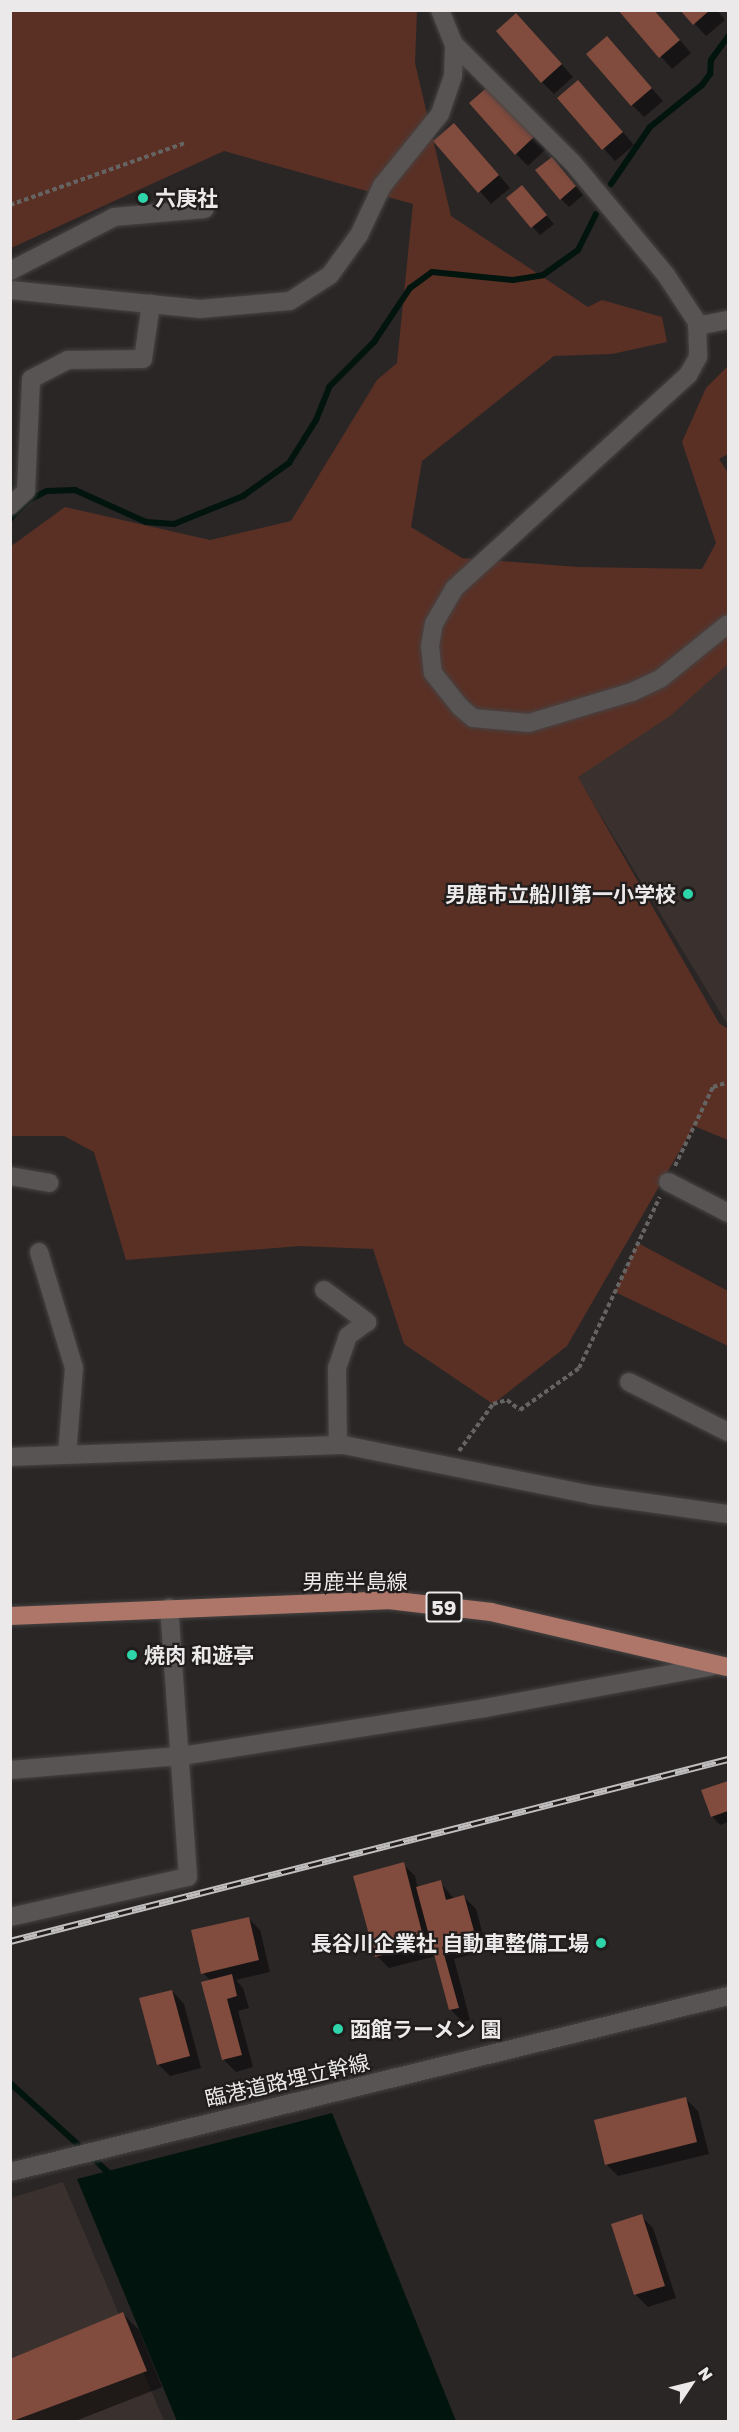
<!DOCTYPE html>
<html>
<head>
<meta charset="utf-8">
<style>
	body { margin:0 }
	#map { position:relative; width:739px; height:2432px; overflow:hidden; background:#2a2626; font-family:"Golos Text","Noto Sans JP",sans-serif }
	div>[style] { position:absolute }
	.built>* { inset:0; background:#3a312e }
	.green>* { inset:0; background:#5a3025 }
	.water>* { inset:0; background:#01140d }
	.shadow>* { inset:0; background:#0007 }
	.stream>* { height:6px; margin:-3px; padding:0 3px; transform-origin:3px; border-radius:3px; background:#01140d }
	.building>* { inset:0; background:#814b3d }
	.path>* { height:4px; margin-top:-2px; transform-origin:0; background:repeating-linear-gradient(90deg,#666363 0 4.5px,transparent 0 7.5px) }
	.roads { filter:drop-shadow(0 0 2px #464343) drop-shadow(0 0 2px #464343) }
	.minor>* { height:18px; margin:-9px; padding:0 9px; transform-origin:9px; border-radius:9px; background:#585453 }
	.major>* { height:18px; margin:-9px; padding:0 9px; transform-origin:9px; border-radius:9px; background:#ae7668 }
	.rail>* { height:7px; margin-top:-3.5px; transform-origin:0; background:repeating-linear-gradient(90deg,#201d1c 0 14px,#c0bebe 0 28px); box-sizing:border-box; border-block:2px solid #c0bebe }
	.dots>* { width:16px; height:16px; translate:-50% -50%; box-sizing:border-box; border:3px solid #201d1c; border-radius:50% }
	span { translate:-50% -50%; white-space:nowrap; text-align:center; line-height:1.15; -webkit-text-stroke:4.5px #201d1c; paint-order:stroke }
	.shield-label span { padding:2px 4px; background:#201d1c; border:2px solid; border-radius:4px; -webkit-text-stroke-width:0 }
	.shield-label { font-size:20px; color:#ebe9e9; font-weight:700 }
	.poi-label { font-size:21px; color:#ebe9e9; font-weight:700 }
	.left { translate:0 -50%; text-align:left }
	.right { translate:-100% -50%; text-align:right }
	.street-label { font-size:21px; color:#ebe9e9 }
	.frame { position:absolute; inset:0; border:12px solid #ebe9e9; pointer-events:none }
	.north { position:absolute; left:661px; top:2354px; width:60px; height:60px; -webkit-text-stroke:4px #201d1c; paint-order:stroke; rotate:55deg; font-size:16px; font-weight:700; line-height:24px; text-align:center; color:#ebe9e9 }
	.north::after { content:''; display:block; margin:auto; width:21px; height:27px; background:#ebe9e9; clip-path:polygon(50% 0,100% 100%,50% 72%,0 100%) }
</style>
</head>
<body>
<div id="map">
	<div class="built">
		<div style="clip-path:polygon(728px 663px,728px 1025px,569px 763px)"></div>
		<div style="clip-path:polygon(63px 2182px,164px 2421px,11px 2422px,11px 2198px)"></div>
	</div>
	<div class="green">
		<div style="clip-path:polygon(11px 11px,417px 11px,415px 63px,451px 216px,588px 307px,602px 300px,662px 317px,667px 342px,612px 354px,554px 356px,422px 461px,411px 527px,462px 558px,578px 567px,702px 569px,716px 543px,682px 442px,706px 388px,728px 366px,728px 454px,719px 459px,728px 473px,728px 664px,670px 716px,578px 777px,719px 1023px,728px 1029px,728px 1140px,694px 1126px,567px 1346px,493px 1404px,404px 1344px,373px 1249px,300px 1246px,126px 1260px,94px 1152px,64px 1136px,11px 1136px,10px 547px,65px 507px,210px 540px,291px 521px,377px 380px,397px 363px,413px 204px,224px 151px,11px 248px)"></div>
		<div style="clip-path:polygon(638px 1243px,728px 1291px,728px 1346px,615px 1292px)"></div>
	</div>
	<div class="water">
		<div style="clip-path:polygon(332px 2113px,456px 2421px,177px 2421px,77px 2179px)"></div>
	</div>
	<div class="shadow">
		<div style="clip-path:polygon(620px 10px,654px 10px,691px 53px,672px 69px)"></div>
		<div style="clip-path:polygon(682px 10px,717px 10px,725px 20px,706px 36px)"></div>
		<div style="clip-path:polygon(528px 27px,573px 77px,554px 94px,542px 82px)"></div>
		<div style="clip-path:polygon(618px 50px,663px 101px,644px 117px,632px 105px)"></div>
		<div style="clip-path:polygon(590px 94px,634px 145px,615px 161px,559px 99px)"></div>
		<div style="clip-path:polygon(502px 99px,546px 149px,528px 166px,516px 154px)"></div>
		<div style="clip-path:polygon(466px 137px,510px 188px,491px 204px,435px 141px)"></div>
		<div style="clip-path:polygon(560px 166px,583px 195px,569px 207px,561px 199px)"></div>
		<div style="clip-path:polygon(522px 187px,554px 224px,540px 235px,508px 199px)"></div>
		<div style="clip-path:polygon(141px 197px,146px 197px,150px 203px,144px 204px)"></div>
		<div style="clip-path:polygon(728px 1783px,728px 1822px,720px 1825px,712px 1816px,703px 1791px)"></div>
		<div style="clip-path:polygon(403px 1864px,415px 1876px,418px 1888px,440px 1882px,454px 1899px,464px 1897px,476px 1909px,487px 1950px,454px 1959px,470px 2020px,463px 2022px,451px 2010px,436px 1956px,389px 1968px,377px 1956px)"></div>
		<div style="clip-path:polygon(248px 1918px,260px 1930px,270px 1972px,236px 1980px,243px 1988px,249px 2008px,238px 2011px,253px 2067px,236px 2072px,224px 2060px,203px 1983px,211px 1981px,203px 1973px)"></div>
		<div style="clip-path:polygon(172px 1991px,184px 2004px,201px 2068px,170px 2076px,158px 2064px)"></div>
		<div style="clip-path:polygon(686px 2099px,698px 2111px,709px 2154px,618px 2176px,606px 2164px)"></div>
		<div style="clip-path:polygon(641px 2216px,653px 2228px,676px 2298px,648px 2307px,636px 2295px,613px 2225px)"></div>
		<div style="clip-path:polygon(123px 2314px,139px 2330px,162px 2387px,73px 2422px,10px 2422px)"></div>
	</div>
	<div class="stream">
		<div style="left:611px;top:184px;width:69px;rotate:-55.6deg"></div>
		<div style="left:650px;top:127px;width:67px;rotate:-38.9deg"></div>
		<div style="left:702px;top:85px;width:14px;rotate:-54deg"></div>
		<div style="left:710px;top:74px;width:14px;rotate:-86deg"></div>
		<div style="left:711px;top:60px;width:29px;rotate:-54deg"></div>
		<div style="left:10px;top:519px;width:27px;rotate:-45deg"></div>
		<div style="left:29px;top:500px;width:20px;rotate:-27deg"></div>
		<div style="left:47px;top:491px;width:28px;rotate:-2deg"></div>
		<div style="left:75px;top:490px;width:78px;rotate:24.3deg"></div>
		<div style="left:146px;top:522px;width:28px;rotate:4deg"></div>
		<div style="left:174px;top:524px;width:74px;rotate:-22.1deg"></div>
		<div style="left:243px;top:496px;width:57px;rotate:-35.7deg"></div>
		<div style="left:289px;top:463px;width:51px;rotate:-57.9deg"></div>
		<div style="left:316px;top:420px;width:35px;rotate:-68deg"></div>
		<div style="left:329px;top:387px;width:64px;rotate:-45deg"></div>
		<div style="left:374px;top:342px;width:65px;rotate:-56.3deg"></div>
		<div style="left:410px;top:288px;width:27px;rotate:-36deg"></div>
		<div style="left:432px;top:272px;width:81px;rotate:5.6deg"></div>
		<div style="left:513px;top:280px;width:30px;rotate:-9deg"></div>
		<div style="left:543px;top:275px;width:43px;rotate:-35.5deg"></div>
		<div style="left:578px;top:250px;width:40px;rotate:-63.4deg"></div>
		<div style="left:10px;top:2083px;width:98px;rotate:42.1deg"></div>
		<div style="left:91px;top:2156px;width:29px;rotate:44deg"></div>
	</div>
	<div class="building">
		<div style="clip-path:polygon(618px 10px,654px 10px,680px 40px,659px 58px)"></div>
		<div style="clip-path:polygon(680px 10px,710px 10px,693px 25px)"></div>
		<div style="clip-path:polygon(516px 13px,562px 64px,541px 83px,496px 31px)"></div>
		<div style="clip-path:polygon(607px 36px,652px 88px,631px 106px,586px 54px)"></div>
		<div style="clip-path:polygon(578px 80px,623px 132px,602px 150px,557px 98px)"></div>
		<div style="clip-path:polygon(490px 85px,535px 136px,515px 155px,469px 103px)"></div>
		<div style="clip-path:polygon(454px 123px,499px 175px,478px 193px,433px 141px)"></div>
		<div style="clip-path:polygon(552px 157px,576px 186px,560px 200px,535px 170px)"></div>
		<div style="clip-path:polygon(522px 185px,547px 215px,531px 228px,506px 198px)"></div>
		<div style="clip-path:polygon(728px 1781px,728px 1811px,711px 1817px,701px 1790px)"></div>
		<div style="clip-path:polygon(404px 1862px,425px 1944px,375px 1957px,353px 1876px)"></div>
		<div style="clip-path:polygon(441px 1880px,446px 1900px,464px 1895px,476px 1938px,442px 1947px,459px 2008px,449px 2010px,416px 1887px)"></div>
		<div style="clip-path:polygon(249px 1917px,259px 1960px,201px 1974px,191px 1930px)"></div>
		<div style="clip-path:polygon(232px 1974px,237px 1996px,227px 1999px,242px 2055px,222px 2060px,201px 1982px)"></div>
		<div style="clip-path:polygon(172px 1990px,190px 2056px,157px 2065px,139px 1998px)"></div>
		<div style="clip-path:polygon(686px 2097px,697px 2142px,605px 2165px,594px 2120px)"></div>
		<div style="clip-path:polygon(642px 2214px,665px 2286px,634px 2295px,611px 2224px)"></div>
		<div style="clip-path:polygon(123px 2312px,147px 2371px,10px 2422px,10px 2359px)"></div>
	</div>
	<div class="path">
		<div style="left:10px;top:205px;width:186px;rotate:-19.5deg"></div>
		<div style="left:675px;top:1166px;width:88px;rotate:-64.3deg"></div>
		<div style="left:713px;top:1087px;width:16px;rotate:-18deg"></div>
		<div style="left:459px;top:1451px;width:58px;rotate:-54.1deg"></div>
		<div style="left:493px;top:1404px;width:15px;rotate:-16deg"></div>
		<div style="left:507px;top:1400px;width:16px;rotate:38deg"></div>
		<div style="left:520px;top:1410px;width:72px;rotate:-35.4deg"></div>
		<div style="left:579px;top:1368px;width:189px;rotate:-64.7deg"></div>
	</div>
	<div class="roads">
		<div class="minor">
			<div style="left:440px;top:10px;width:37px;rotate:68deg"></div>
			<div style="left:454px;top:44px;width:168px;rotate:45deg"></div>
			<div style="left:573px;top:163px;width:146px;rotate:50.3deg"></div>
			<div style="left:666px;top:275px;width:56px;rotate:56.6deg"></div>
			<div style="left:697px;top:322px;width:35px;rotate:88deg"></div>
			<div style="left:698px;top:357px;width:21px;rotate:119deg"></div>
			<div style="left:688px;top:375px;width:317px;rotate:137.6deg"></div>
			<div style="left:454px;top:589px;width:39px;rotate:120deg"></div>
			<div style="left:434px;top:623px;width:23px;rotate:100deg"></div>
			<div style="left:430px;top:646px;width:27px;rotate:84deg"></div>
			<div style="left:433px;top:673px;width:43px;rotate:51.5deg"></div>
			<div style="left:460px;top:707px;width:17px;rotate:40deg"></div>
			<div style="left:473px;top:718px;width:56px;rotate:5.1deg"></div>
			<div style="left:529px;top:723px;width:108px;rotate:-16.8deg"></div>
			<div style="left:632px;top:692px;width:31px;rotate:-25deg"></div>
			<div style="left:660px;top:679px;width:87px;rotate:-39deg"></div>
			<div style="left:10px;top:271px;width:117px;rotate:-27.4deg"></div>
			<div style="left:114px;top:217px;width:91px;rotate:-5deg"></div>
			<div style="left:10px;top:290px;width:191px;rotate:5.7deg"></div>
			<div style="left:200px;top:309px;width:90px;rotate:-5.1deg"></div>
			<div style="left:290px;top:301px;width:48px;rotate:-33deg"></div>
			<div style="left:330px;top:275px;width:49px;rotate:-54.1deg"></div>
			<div style="left:359px;top:235px;width:54px;rotate:-64.9deg"></div>
			<div style="left:382px;top:186px;width:92px;rotate:-51.1deg"></div>
			<div style="left:440px;top:114px;width:40px;rotate:-71.1deg"></div>
			<div style="left:453px;top:76px;width:32px;rotate:-88deg"></div>
			<div style="left:697px;top:326px;width:32px;rotate:-11deg"></div>
			<div style="left:10px;top:506px;width:22px;rotate:-43deg"></div>
			<div style="left:26px;top:491px;width:112px;rotate:-87.4deg"></div>
			<div style="left:31px;top:379px;width:42px;rotate:-27.2deg"></div>
			<div style="left:68px;top:360px;width:75px;rotate:-0.8deg"></div>
			<div style="left:143px;top:359px;width:56px;rotate:-81.7deg"></div>
			<div style="left:10px;top:1176px;width:40px;rotate:10deg"></div>
			<div style="left:668px;top:1182px;width:68px;rotate:27.3deg"></div>
			<div style="left:39px;top:1252px;width:121px;rotate:73.2deg"></div>
			<div style="left:74px;top:1368px;width:87px;rotate:94.6deg"></div>
			<div style="left:324px;top:1290px;width:54px;rotate:36.7deg"></div>
			<div style="left:367px;top:1322px;width:24px;rotate:144deg"></div>
			<div style="left:348px;top:1336px;width:34px;rotate:109deg"></div>
			<div style="left:337px;top:1368px;width:77px;rotate:89.3deg"></div>
			<div style="left:629px;top:1382px;width:111px;rotate:26.8deg"></div>
			<div style="left:10px;top:1457px;width:334px;rotate:-2.1deg"></div>
			<div style="left:344px;top:1445px;width:253px;rotate:11.4deg"></div>
			<div style="left:592px;top:1495px;width:137px;rotate:8deg"></div>
			<div style="left:10px;top:1770px;width:173px;rotate:-4.7deg"></div>
			<div style="left:182px;top:1756px;width:307px;rotate:-9deg"></div>
			<div style="left:485px;top:1708px;width:232px;rotate:-10.4deg"></div>
			<div style="left:10px;top:1917px;width:182px;rotate:-12.7deg"></div>
			<div style="left:188px;top:1877px;width:270px;rotate:-94deg"></div>
			<div style="left:10px;top:2172px;width:739px;rotate:-13.77deg"></div>
		</div>
		<div class="major">
			<div style="left:10px;top:1616px;width:378px;rotate:-2.4deg"></div>
			<div style="left:388px;top:1600px;width:104px;rotate:6.6deg"></div>
			<div style="left:491px;top:1612px;width:243px;rotate:13.1deg"></div>
		</div>
	</div>
	<div class="rail">
		<div style="left:10px;top:1941px;width:741px;rotate:-14.22deg"></div>
	</div>
	<div class="dots">
		<div style="left:143px;top:198px;background:#2ed4aa"></div>
		<div style="left:688px;top:894px;background:#2ed4aa"></div>
		<div style="left:132px;top:1655px;background:#2ed4aa"></div>
		<div style="left:601px;top:1943px;background:#2ed4aa"></div>
		<div style="left:338px;top:2029px;background:#2ed4aa"></div>
	</div>
	<div class="shield-label">
		<span style="left:444px;top:1607px">59</span>
	</div>
	<div class="poi-label">
		<span class="left" style="left:155px;top:198px">六庚社</span>
		<span class="right" style="left:676px;top:894px">男鹿市立船川第一小学校</span>
		<span class="left" style="left:144px;top:1655px">焼肉 和遊亭</span>
		<span class="right" style="left:589px;top:1943px">長谷川企業社 自動車整備工場</span>
		<span class="left" style="left:350px;top:2029px">函館ラーメン 園</span>
	</div>
	<div class="street-label">
		<span style="left:355px;top:1581px">男鹿半島線</span>
		<span style="left:287px;top:2080px;rotate:-13deg">臨港道路埋立幹線</span>
	</div>
	<div class="frame"></div>
	<div class="north">N</div>
</div>
</body>
</html>
